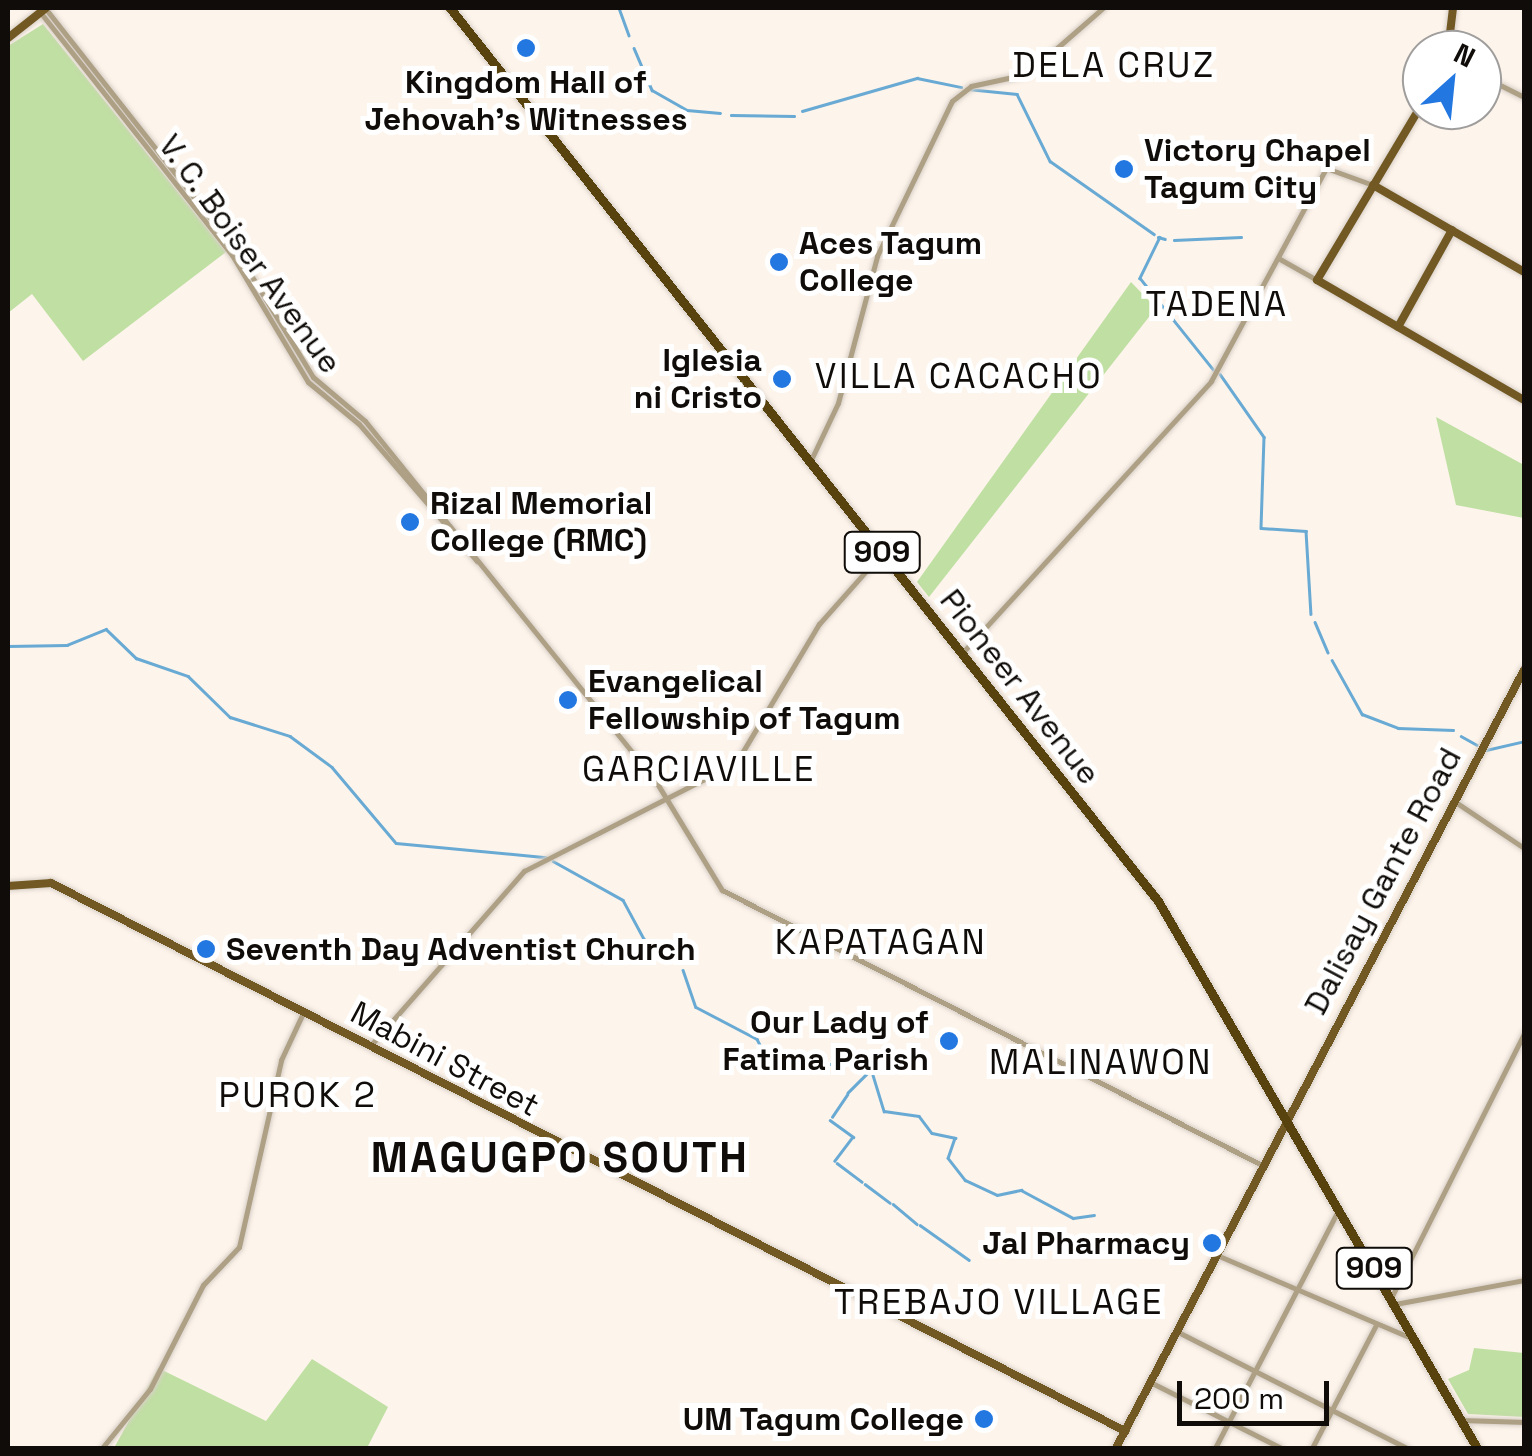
<!DOCTYPE html>
<html>
<head>
<meta charset="utf-8">
<style>
	body { margin:0 }
	#map { position:relative; width:1532px; height:1456px; overflow:hidden; background:#fdf4eb; font-family:"Space Grotesk",sans-serif }
	div>[style] { position:absolute }
	.green>* { inset:0; background:#c0dfa3 }
	.stream>* { height:2.5px; margin:-1.25px; padding:0 1.25px; transform-origin:1.25px; border-radius:1.25px; background:#68aad4 }
	.roads { filter:drop-shadow(0 0 2px #d7cfc7) drop-shadow(0 0 2px #d7cfc7) }
	.minor>* { height:5px; margin:-2.5px; padding:0 2.5px; transform-origin:2.5px; border-radius:2.5px; background:#aea085 }
	.major>* { height:8px; margin:-4px; padding:0 4px; transform-origin:4px; border-radius:4px; background:#725924 }
	.highway>* { height:9px; margin:-4.5px; padding:0 4.5px; transform-origin:4.5px; border-radius:4.5px; background:#58420d }
	.dots>* { width:28px; height:28px; translate:-50% -50%; box-sizing:border-box; border:5px solid #fff; border-radius:50% }
	span { translate:-50% -50%; white-space:nowrap; text-align:center; line-height:1.15; -webkit-text-stroke:10px #fff; paint-order:stroke }
	.shield-label span { padding:2px 8px; background:#fff; border:2px solid; border-radius:8px; -webkit-text-stroke-width:0 }
	.shield-label { font-size:30px; color:#0f0c09; font-weight:700 }
	.poi-label { font-size:32px; color:#0f0c09; font-weight:700 }
	.left { translate:0 -50%; text-align:left }
	.right { translate:-100% -50%; text-align:right }
	.street-label { font-size:32px; color:#0f0c09 }
	.neighbourhood-label { font-size:35px; color:#0f0c09; letter-spacing:2.5px }
	.district-label { font-size:42px; color:#0f0c09; font-weight:700; letter-spacing:2.5px }
	.frame { position:absolute; inset:0; border:10px solid #0f0c09; pointer-events:none }
	.north { position:absolute; left:1402px; top:30px; width:100px; height:100px; box-sizing:border-box; background:#fff; border:2px solid #9f9e9d; border-radius:50%; rotate:27deg; font-size:28px; font-weight:700; line-height:40px; text-align:center; color:#0f0c09 }
	.north::after { content:''; display:block; margin:auto; width:35px; height:45px; background:#2277e1; clip-path:polygon(50% 0,100% 100%,50% 72%,0 100%) }
	.scale { position:absolute; left:1177px; top:1381px; width:152px; height:45px; box-sizing:border-box; border:5px solid #0f0c09; border-top:0; padding-left:12px; font-size:30px; line-height:35px; white-space:nowrap; color:#0f0c09; -webkit-text-stroke:8px #fff; paint-order:stroke }
</style>
</head>
<body>
<div id="map">
	<div class="green">
		<div style="clip-path:polygon(43px 24px,226px 252px,83px 361px,32px 294px,8px 313px,8px 46px)"></div>
		<div style="clip-path:polygon(1131px 282px,1156px 308px,929px 597px,917px 582px)"></div>
		<div style="clip-path:polygon(1436px 417px,1524px 465px,1524px 518px,1456px 505px)"></div>
		<div style="clip-path:polygon(1474px 1348px,1524px 1353px,1524px 1417px,1468px 1414px,1448px 1379px,1469px 1370px)"></div>
		<div style="clip-path:polygon(312px 1359px,388px 1407px,367px 1448px,114px 1448px,158px 1368px,266px 1421px)"></div>
	</div>
	<div class="stream">
		<div style="left:619px;top:8px;width:29px;rotate:70deg"></div>
		<div style="left:634px;top:48px;width:46px;rotate:66.8deg"></div>
		<div style="left:652px;top:90px;width:40px;rotate:29.7deg"></div>
		<div style="left:687px;top:110px;width:33px;rotate:5deg"></div>
		<div style="left:968px;top:89px;width:49px;rotate:5.8deg"></div>
		<div style="left:1017px;top:94px;width:75px;rotate:63.8deg"></div>
		<div style="left:1050px;top:161px;width:127px;rotate:35.1deg"></div>
		<div style="left:802px;top:111px;width:120px;rotate:-16deg"></div>
		<div style="left:917px;top:78px;width:45px;rotate:11.6deg"></div>
		<div style="left:731px;top:115px;width:63px;rotate:0.9deg"></div>
		<div style="left:1158px;top:237px;width:7px;rotate:16deg"></div>
		<div style="left:1160px;top:237px;width:46px;rotate:116deg"></div>
		<div style="left:1140px;top:278px;width:117px;rotate:51.3deg"></div>
		<div style="left:1174px;top:240px;width:67px;rotate:-2.6deg"></div>
		<div style="left:1220px;top:374px;width:77px;rotate:55.1deg"></div>
		<div style="left:1264px;top:437px;width:91px;rotate:91.9deg"></div>
		<div style="left:1261px;top:528px;width:45px;rotate:3.8deg"></div>
		<div style="left:1306px;top:531px;width:83px;rotate:86.6deg"></div>
		<div style="left:1315px;top:622px;width:33px;rotate:67deg"></div>
		<div style="left:8px;top:646px;width:59px;rotate:-1deg"></div>
		<div style="left:67px;top:645px;width:42px;rotate:-22.3deg"></div>
		<div style="left:106px;top:629px;width:42px;rotate:44deg"></div>
		<div style="left:136px;top:658px;width:55px;rotate:19.1deg"></div>
		<div style="left:188px;top:676px;width:59px;rotate:44.3deg"></div>
		<div style="left:230px;top:717px;width:63px;rotate:17.6deg"></div>
		<div style="left:290px;top:736px;width:52px;rotate:36.4deg"></div>
		<div style="left:332px;top:767px;width:99px;rotate:49.9deg"></div>
		<div style="left:396px;top:843px;width:150px;rotate:5.4deg"></div>
		<div style="left:1332px;top:660px;width:62px;rotate:60.9deg"></div>
		<div style="left:1362px;top:714px;width:39px;rotate:21deg"></div>
		<div style="left:1398px;top:728px;width:55px;rotate:2.1deg"></div>
		<div style="left:1461px;top:736px;width:18px;rotate:29deg"></div>
		<div style="left:1486px;top:750px;width:39px;rotate:-13deg"></div>
		<div style="left:553px;top:861px;width:80px;rotate:29.1deg"></div>
		<div style="left:623px;top:900px;width:44px;rotate:61.7deg"></div>
		<div style="left:644px;top:939px;width:39px;rotate:36deg"></div>
		<div style="left:683px;top:970px;width:39px;rotate:71deg"></div>
		<div style="left:696px;top:1007px;width:69px;rotate:27.7deg"></div>
		<div style="left:757px;top:1039px;width:13px;rotate:63deg"></div>
		<div style="left:763px;top:1051px;width:24px;rotate:-2deg"></div>
		<div style="left:787px;top:1050px;width:21px;rotate:59deg"></div>
		<div style="left:798px;top:1068px;width:64px;rotate:-7.1deg"></div>
		<div style="left:862px;top:1060px;width:14px;rotate:54deg"></div>
		<div style="left:870px;top:1071px;width:31px;rotate:135deg"></div>
		<div style="left:873px;top:1075px;width:38px;rotate:73deg"></div>
		<div style="left:884px;top:1111px;width:35px;rotate:8deg"></div>
		<div style="left:919px;top:1116px;width:21px;rotate:53deg"></div>
		<div style="left:932px;top:1133px;width:24px;rotate:12deg"></div>
		<div style="left:955px;top:1138px;width:21px;rotate:109deg"></div>
		<div style="left:948px;top:1158px;width:28px;rotate:52deg"></div>
		<div style="left:965px;top:1180px;width:35px;rotate:25deg"></div>
		<div style="left:997px;top:1195px;width:25px;rotate:-12deg"></div>
		<div style="left:1021px;top:1190px;width:59px;rotate:28.3deg"></div>
		<div style="left:1073px;top:1218px;width:21px;rotate:-8deg"></div>
		<div style="left:832px;top:1117px;width:27px;rotate:-56deg"></div>
		<div style="left:830px;top:1120px;width:29px;rotate:36deg"></div>
		<div style="left:853px;top:1137px;width:30px;rotate:127deg"></div>
		<div style="left:837px;top:1163px;width:31px;rotate:37deg"></div>
		<div style="left:865px;top:1184px;width:31px;rotate:37deg"></div>
		<div style="left:893px;top:1204px;width:31px;rotate:40deg"></div>
		<div style="left:920px;top:1225px;width:60px;rotate:35.5deg"></div>
	</div>
	<div class="roads">
		<div class="minor">
			<div style="left:45px;top:8px;width:310px;rotate:51.8deg"></div>
			<div style="left:237px;top:252px;width:146px;rotate:58.7deg"></div>
			<div style="left:313px;top:377px;width:68px;rotate:40.2deg"></div>
			<div style="left:365px;top:421px;width:461px;rotate:51.1deg"></div>
			<div style="left:655px;top:780px;width:129px;rotate:58.7deg"></div>
			<div style="left:722px;top:890px;width:606px;rotate:26.99deg"></div>
			<div style="left:40px;top:12px;width:310px;rotate:51.7deg"></div>
			<div style="left:232px;top:255px;width:148px;rotate:59.1deg"></div>
			<div style="left:308px;top:382px;width:66px;rotate:39.5deg"></div>
			<div style="left:359px;top:424px;width:181px;rotate:49.3deg"></div>
			<div style="left:1482px;top:76px;width:47px;rotate:26.6deg"></div>
			<div style="left:1278px;top:258px;width:45px;rotate:29.4deg"></div>
			<div style="left:810px;top:462px;width:65px;rotate:-64.6deg"></div>
			<div style="left:838px;top:403px;width:152px;rotate:-75.1deg"></div>
			<div style="left:877px;top:256px;width:172px;rotate:-64.2deg"></div>
			<div style="left:952px;top:101px;width:24px;rotate:-38deg"></div>
			<div style="left:971px;top:86px;width:57px;rotate:-12.1deg"></div>
			<div style="left:1027px;top:74px;width:101px;rotate:-41deg"></div>
			<div style="left:963px;top:652px;width:367px;rotate:-47.5deg"></div>
			<div style="left:1211px;top:381px;width:242px;rotate:-61.6deg"></div>
			<div style="left:1326px;top:168px;width:50px;rotate:19.9deg"></div>
			<div style="left:1454px;top:801px;width:84px;rotate:33.9deg"></div>
			<div style="left:371px;top:1045px;width:232px;rotate:-48.7deg"></div>
			<div style="left:524px;top:871px;width:238px;rotate:-27deg"></div>
			<div style="left:736px;top:763px;width:162px;rotate:-59.2deg"></div>
			<div style="left:819px;top:624px;width:95px;rotate:-48.4deg"></div>
			<div style="left:1219px;top:1256px;width:209px;rotate:23.1deg"></div>
			<div style="left:1391px;top:1298px;width:297px;rotate:-63.3deg"></div>
			<div style="left:1395px;top:1304px;width:131px;rotate:-10.5deg"></div>
			<div style="left:1178px;top:1332px;width:257px;rotate:26.9deg"></div>
			<div style="left:1152px;top:1383px;width:144px;rotate:26.7deg"></div>
			<div style="left:1463px;top:1420px;width:61px;rotate:1.9deg"></div>
			<div style="left:102px;top:1448px;width:76px;rotate:-50.9deg"></div>
			<div style="left:150px;top:1389px;width:117px;rotate:-63deg"></div>
			<div style="left:203px;top:1285px;width:52px;rotate:-46.5deg"></div>
			<div style="left:239px;top:1247px;width:192px;rotate:-77.3deg"></div>
			<div style="left:281px;top:1060px;width:52px;rotate:-64.9deg"></div>
			<div style="left:1215px;top:1448px;width:267px;rotate:-62.6deg"></div>
			<div style="left:1312px;top:1448px;width:139px;rotate:-62.5deg"></div>
		</div>
		<div class="major">
			<div style="left:8px;top:38px;width:48px;rotate:-38.3deg"></div>
			<div style="left:1448px;top:50px;width:42px;rotate:-83.2deg"></div>
			<div style="left:1422px;top:104px;width:205px;rotate:120.8deg"></div>
			<div style="left:1317px;top:280px;width:239px;rotate:30.1deg"></div>
			<div style="left:1373px;top:185px;width:174px;rotate:29.9deg"></div>
			<div style="left:1398px;top:327px;width:111px;rotate:-60.9deg"></div>
			<div style="left:8px;top:886px;width:43px;rotate:-4deg"></div>
			<div style="left:51px;top:883px;width:1206px;rotate:27.03deg"></div>
			<div style="left:1116px;top:1448px;width:878px;rotate:-62.33deg"></div>
		</div>
		<div class="highway">
			<div style="left:450px;top:8px;width:1140px;rotate:51.59deg"></div>
			<div style="left:1158px;top:901px;width:633px;rotate:59.75deg"></div>
		</div>
	</div>
	<div class="dots">
		<div style="left:526px;top:48px;background:#2277e1"></div>
		<div style="left:1124px;top:169px;background:#2277e1"></div>
		<div style="left:779px;top:262px;background:#2277e1"></div>
		<div style="left:782px;top:379px;background:#2277e1"></div>
		<div style="left:410px;top:522px;background:#2277e1"></div>
		<div style="left:568px;top:700px;background:#2277e1"></div>
		<div style="left:206px;top:949px;background:#2277e1"></div>
		<div style="left:949px;top:1041px;background:#2277e1"></div>
		<div style="left:1212px;top:1243px;background:#2277e1"></div>
		<div style="left:984px;top:1419px;background:#2277e1"></div>
	</div>
	<div class="shield-label">
		<span style="left:882px;top:552px">909</span>
		<span style="left:1374px;top:1268px">909</span>
	</div>
	<div class="poi-label">
		<span style="left:526px;top:101px">Kingdom Hall of<br>Jehovah's Witnesses</span>
		<span class="left" style="left:1144px;top:169px">Victory Chapel<br>Tagum City</span>
		<span class="left" style="left:799px;top:262px">Aces Tagum<br>College</span>
		<span class="right" style="left:762px;top:379px">Iglesia<br>ni Cristo</span>
		<span class="left" style="left:430px;top:522px">Rizal Memorial<br>College (RMC)</span>
		<span class="left" style="left:588px;top:700px">Evangelical<br>Fellowship of Tagum</span>
		<span class="left" style="left:226px;top:949px">Seventh Day Adventist Church</span>
		<span class="right" style="left:929px;top:1041px">Our Lady of<br>Fatima Parish</span>
		<span class="right" style="left:1190px;top:1243px">Jal Pharmacy</span>
		<span class="right" style="left:964px;top:1419px">UM Tagum College</span>
	</div>
	<div class="street-label">
		<span style="left:250px;top:254px;rotate:54deg">V. C. Boiser Avenue</span>
		<span style="left:1020px;top:687px;rotate:52deg">Pioneer Avenue</span>
		<span style="left:1383px;top:881px;rotate:-62deg">Dalisay Gante Road</span>
		<span style="left:445px;top:1059px;rotate:28deg">Mabini Street</span>
	</div>
	<div class="neighbourhood-label">
		<span style="left:1114px;top:65px">DELA CRUZ</span>
		<span style="left:1217px;top:304px">TADENA</span>
		<span style="left:959px;top:376px">VILLA CACACHO</span>
		<span style="left:699px;top:769px">GARCIAVILLE</span>
		<span style="left:881px;top:942px">KAPATAGAN</span>
		<span style="left:1101px;top:1062px">MALINAWON</span>
		<span style="left:298px;top:1095px">PUROK 2</span>
		<span style="left:999px;top:1302px">TREBAJO VILLAGE</span>
	</div>
	<div class="district-label">
		<span style="left:560px;top:1158px">MAGUGPO SOUTH</span>
	</div>
	<div class="frame"></div>
	<div class="north">N</div>
	<div class="scale">200 m</div>
</div>
</body>
</html>
